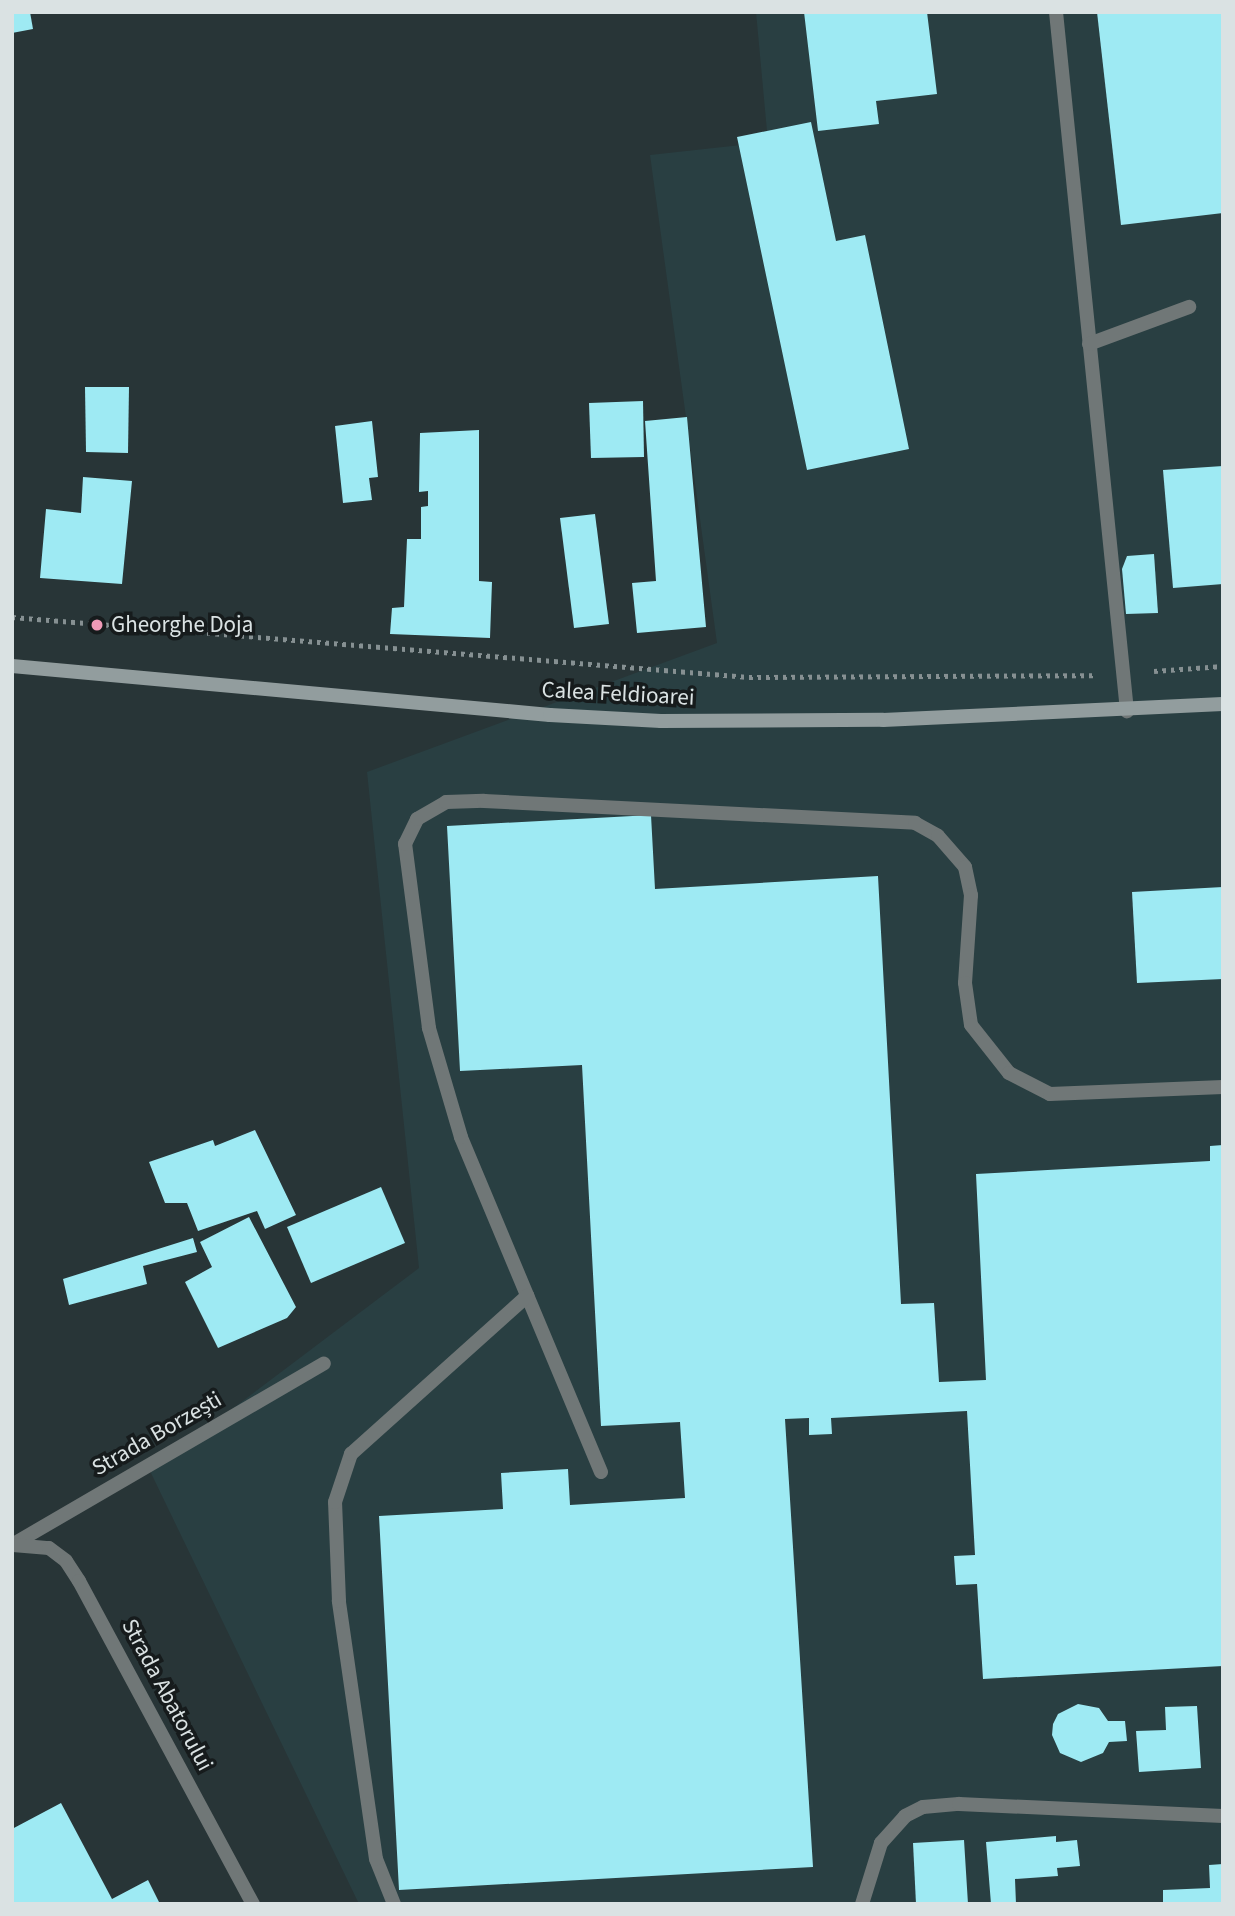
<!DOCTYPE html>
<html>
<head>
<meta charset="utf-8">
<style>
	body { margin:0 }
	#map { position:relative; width:1235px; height:1916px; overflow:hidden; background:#283537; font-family:"Source Sans 3",sans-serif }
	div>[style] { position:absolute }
	.built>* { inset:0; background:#293f42 }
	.building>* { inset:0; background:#9eeaf3 }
	.path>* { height:4.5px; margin-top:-2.25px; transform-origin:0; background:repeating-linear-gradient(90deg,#869092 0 3.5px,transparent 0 8.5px) }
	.lane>* { height:14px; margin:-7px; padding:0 7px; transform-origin:7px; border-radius:7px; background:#707777 }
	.street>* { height:14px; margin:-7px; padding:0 7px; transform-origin:7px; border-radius:7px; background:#707777 }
	.secondary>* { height:14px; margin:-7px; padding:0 7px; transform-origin:7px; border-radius:7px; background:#929d9e }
	.dots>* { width:19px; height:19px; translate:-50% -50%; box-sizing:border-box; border:4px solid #161b1c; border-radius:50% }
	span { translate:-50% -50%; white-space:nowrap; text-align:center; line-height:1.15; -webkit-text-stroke:7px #161b1c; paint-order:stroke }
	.poi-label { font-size:23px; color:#dae2e3 }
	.left { translate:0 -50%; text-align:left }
	.street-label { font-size:23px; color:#dae2e3 }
	.frame { position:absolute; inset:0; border:14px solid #dae2e3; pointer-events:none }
</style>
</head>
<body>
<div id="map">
	<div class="built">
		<div style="clip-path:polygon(756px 12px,1223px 12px,1223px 1904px,359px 1904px,150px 1471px,419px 1268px,367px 772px,717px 643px,650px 155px,768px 142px)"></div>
	</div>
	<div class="building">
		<div style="clip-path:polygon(12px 12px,30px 12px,33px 29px,12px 33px)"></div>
		<div style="clip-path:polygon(804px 12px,927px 12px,937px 94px,876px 101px,879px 124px,818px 131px)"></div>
		<div style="clip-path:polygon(1097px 12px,1223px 12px,1223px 213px,1121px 225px)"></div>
		<div style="clip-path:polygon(811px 122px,836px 241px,865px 235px,909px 449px,807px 470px,737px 137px)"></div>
		<div style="clip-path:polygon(85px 387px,129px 387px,128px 453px,86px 452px)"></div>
		<div style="clip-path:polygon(643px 401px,644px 457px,591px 458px,589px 403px)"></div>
		<div style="clip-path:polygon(687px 417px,706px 627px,637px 633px,632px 583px,656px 581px,645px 421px)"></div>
		<div style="clip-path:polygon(372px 421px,378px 477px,369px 478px,372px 500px,343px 503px,335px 426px)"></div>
		<div style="clip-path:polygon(479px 430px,479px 581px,492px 582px,490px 638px,390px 634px,392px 608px,404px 607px,407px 539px,421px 539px,421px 507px,428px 506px,428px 491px,419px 492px,420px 433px)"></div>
		<div style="clip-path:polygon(1223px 466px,1223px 584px,1173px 588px,1163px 470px)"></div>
		<div style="clip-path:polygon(83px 477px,132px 481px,122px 584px,40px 578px,46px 509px,81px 513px)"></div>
		<div style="clip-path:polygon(595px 514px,609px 624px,574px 628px,560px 518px)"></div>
		<div style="clip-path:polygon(1154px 554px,1158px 613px,1126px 614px,1122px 569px,1127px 556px)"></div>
		<div style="clip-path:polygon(651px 815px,655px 889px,878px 876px,901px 1304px,934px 1303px,939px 1382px,986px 1380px,976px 1174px,1210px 1161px,1210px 1146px,1223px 1145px,1223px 1666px,983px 1679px,977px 1584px,956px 1585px,954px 1556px,975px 1555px,967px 1411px,831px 1418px,832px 1434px,809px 1435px,809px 1418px,785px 1419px,813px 1867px,399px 1890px,379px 1516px,503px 1509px,501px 1473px,568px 1469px,570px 1505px,685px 1498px,680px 1422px,601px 1426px,582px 1065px,460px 1071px,447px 826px)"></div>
		<div style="clip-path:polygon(1223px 887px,1223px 979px,1137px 983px,1132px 892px)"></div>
		<div style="clip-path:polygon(255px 1130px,296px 1215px,265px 1229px,257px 1211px,198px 1231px,187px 1203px,165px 1203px,149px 1162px,213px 1140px,215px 1146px)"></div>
		<div style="clip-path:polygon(381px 1187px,405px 1243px,311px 1283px,287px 1227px)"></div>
		<div style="clip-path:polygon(249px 1217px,296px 1307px,287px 1318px,218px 1348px,185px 1282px,212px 1267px,200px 1242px)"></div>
		<div style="clip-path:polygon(193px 1238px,197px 1252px,143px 1266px,147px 1284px,69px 1305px,63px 1279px)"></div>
		<div style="clip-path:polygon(1078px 1704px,1099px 1708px,1108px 1721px,1125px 1721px,1127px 1741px,1109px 1742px,1103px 1753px,1081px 1762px,1060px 1753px,1052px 1735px,1053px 1724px,1058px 1714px)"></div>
		<div style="clip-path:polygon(1197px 1706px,1201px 1768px,1139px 1772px,1136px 1731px,1166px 1730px,1165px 1707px)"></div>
		<div style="clip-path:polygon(61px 1803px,112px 1899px,148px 1880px,160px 1904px,12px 1904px,12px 1829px)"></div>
		<div style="clip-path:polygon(1056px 1836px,1056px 1842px,1077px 1840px,1080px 1866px,1057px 1868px,1058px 1876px,1015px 1879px,1016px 1904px,991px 1904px,986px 1842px)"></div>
		<div style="clip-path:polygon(964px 1840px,968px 1904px,916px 1904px,913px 1843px)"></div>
		<div style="clip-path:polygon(1223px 1864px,1223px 1904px,1163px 1904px,1163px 1890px,1210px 1888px,1209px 1865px)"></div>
	</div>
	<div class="path">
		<div style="left:12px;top:617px;width:739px;rotate:4.65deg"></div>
		<div style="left:749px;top:677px;width:344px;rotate:-0.3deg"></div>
		<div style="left:1154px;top:671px;width:69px;rotate:-4.1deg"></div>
	</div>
	<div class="lane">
		<div style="left:1056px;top:12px;width:703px;rotate:84.2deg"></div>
		<div style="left:1089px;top:344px;width:107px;rotate:-20.3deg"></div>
		<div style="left:601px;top:1472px;width:363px;rotate:-112.7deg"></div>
		<div style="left:461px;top:1137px;width:114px;rotate:-106.4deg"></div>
		<div style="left:429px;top:1028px;width:186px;rotate:-97.4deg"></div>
		<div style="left:405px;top:844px;width:28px;rotate:-64deg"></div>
		<div style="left:417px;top:819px;width:34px;rotate:-30deg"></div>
		<div style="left:446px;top:802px;width:38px;rotate:-2deg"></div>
		<div style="left:484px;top:801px;width:432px;rotate:2.9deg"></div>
		<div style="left:915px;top:823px;width:26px;rotate:29deg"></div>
		<div style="left:938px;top:836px;width:41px;rotate:48.9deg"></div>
		<div style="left:965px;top:867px;width:29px;rotate:78deg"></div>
		<div style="left:971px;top:895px;width:88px;rotate:93.9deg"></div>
		<div style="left:965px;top:983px;width:42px;rotate:81.9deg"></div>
		<div style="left:971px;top:1025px;width:61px;rotate:51.6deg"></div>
		<div style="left:1009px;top:1073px;width:46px;rotate:27.1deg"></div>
		<div style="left:1050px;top:1094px;width:173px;rotate:-2.3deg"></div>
		<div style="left:394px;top:1904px;width:48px;rotate:-111.8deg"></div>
		<div style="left:376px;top:1859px;width:261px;rotate:-98.2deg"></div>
		<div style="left:339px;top:1601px;width:99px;rotate:-92.3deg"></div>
		<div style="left:335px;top:1502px;width:51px;rotate:-71.6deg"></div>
		<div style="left:351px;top:1454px;width:237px;rotate:-41.9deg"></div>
		<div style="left:862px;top:1904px;width:64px;rotate:-72.7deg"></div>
		<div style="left:881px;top:1843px;width:36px;rotate:-48deg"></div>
		<div style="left:905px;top:1816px;width:20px;rotate:-27deg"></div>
		<div style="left:923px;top:1807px;width:36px;rotate:-5deg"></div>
		<div style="left:959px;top:1804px;width:264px;rotate:2.6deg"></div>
	</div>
	<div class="street">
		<div style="left:17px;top:1542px;width:355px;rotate:-30.2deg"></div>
		<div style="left:13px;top:1545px;width:36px;rotate:5deg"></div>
		<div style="left:49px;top:1548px;width:21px;rotate:37deg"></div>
		<div style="left:66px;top:1561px;width:24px;rotate:57deg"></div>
		<div style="left:79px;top:1581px;width:367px;rotate:61.7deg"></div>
	</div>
	<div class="secondary">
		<div style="left:12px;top:666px;width:540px;rotate:5.2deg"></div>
		<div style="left:550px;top:715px;width:111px;rotate:3.1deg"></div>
		<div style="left:661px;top:721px;width:222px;rotate:-0.3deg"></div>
		<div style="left:883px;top:720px;width:340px;rotate:-2.7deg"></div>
	</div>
	<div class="dots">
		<div style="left:97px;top:625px;background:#f09ab7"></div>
	</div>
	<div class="poi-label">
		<span class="left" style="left:111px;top:625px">Gheorghe Doja</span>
	</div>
	<div class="street-label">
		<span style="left:618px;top:694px;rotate:3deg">Calea Feldioarei</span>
		<span style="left:157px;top:1434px;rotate:-30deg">Strada Borzești</span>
		<span style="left:167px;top:1695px;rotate:62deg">Strada Abatorului</span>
	</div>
	<div class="frame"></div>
</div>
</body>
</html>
